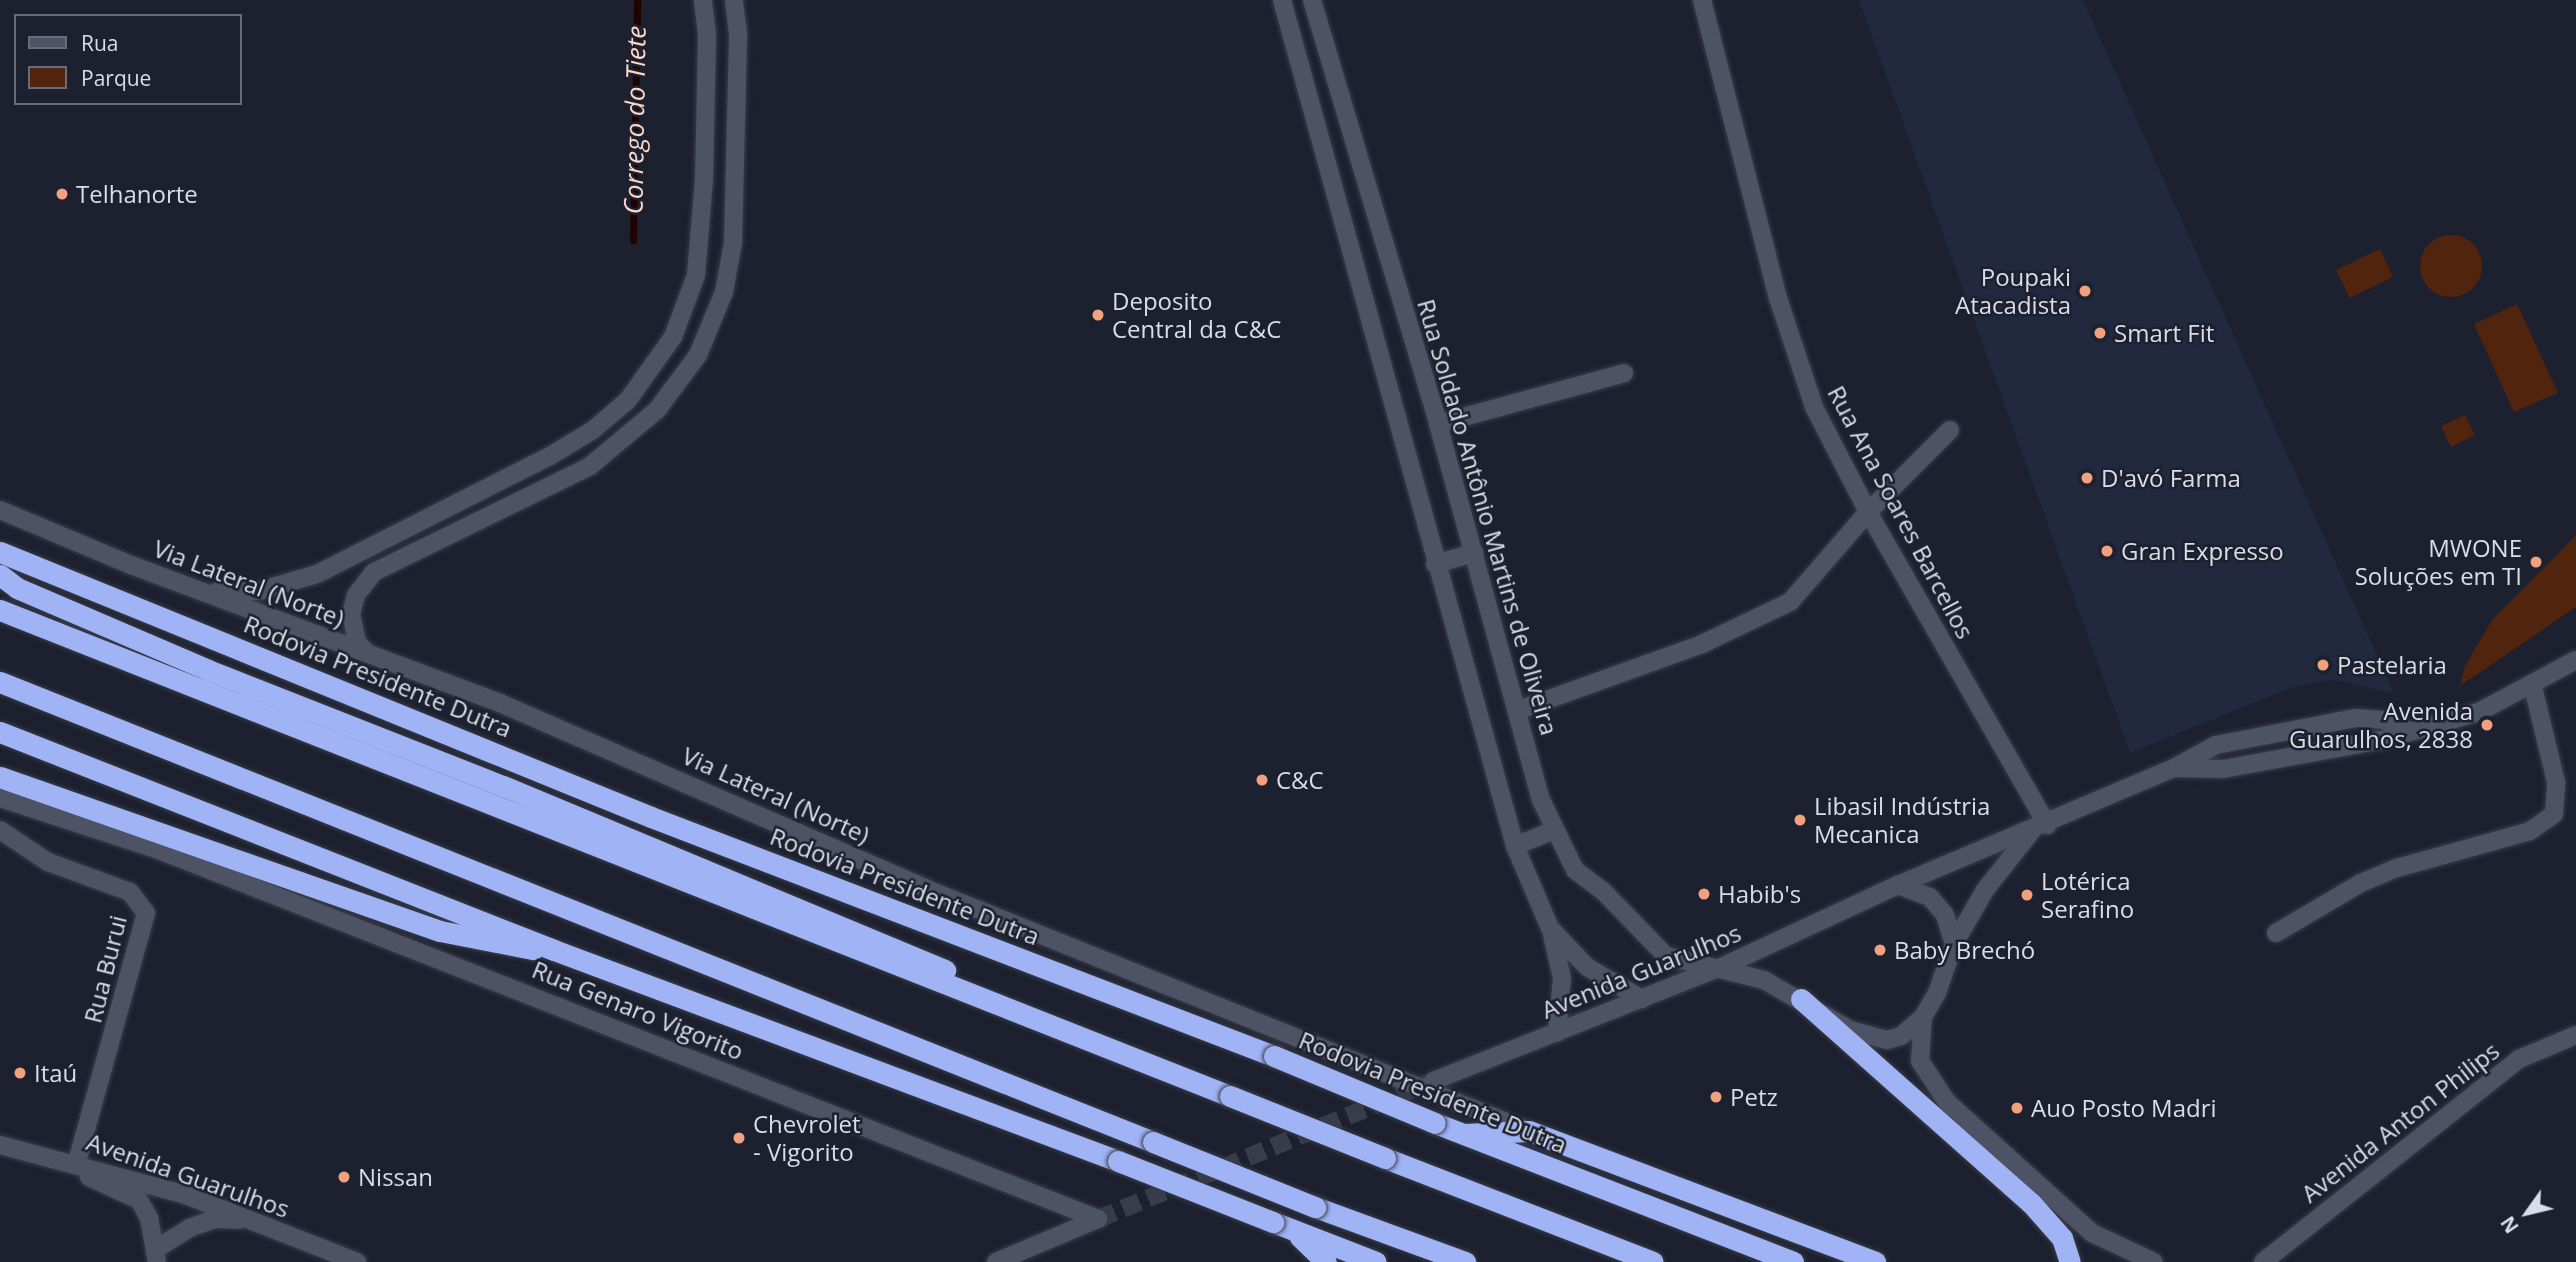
<!DOCTYPE html>
<html>
<head>
<meta charset="utf-8">
<style>
	body { margin:0 }
	#map { position:relative; width:2576px; height:1262px; overflow:hidden; background:#1c202f; font-family:"Open Sans",sans-serif }
	div>[style] { position:absolute }
	.built>* { inset:0; background:#22283d }
	.green>* { inset:0; background:#51240e }
	.round { border-radius:50% }
	.stream>* { height:7px; margin:-3.5px; padding:0 3.5px; transform-origin:3.5px; border-radius:3.5px; background:#1e0300 }
	.secondary-tunnel>* { height:18px; margin-top:-9px; transform-origin:0; background:repeating-linear-gradient(90deg,#383c4b 0 18px,transparent 0 27px) }
	.roads { filter:drop-shadow(0 0 2px #393c48) drop-shadow(0 0 2px #393c48) }
	.street>* { height:18px; margin:-9px; padding:0 9px; transform-origin:9px; border-radius:9px; background:#4d5364 }
	.secondary>* { height:18px; margin:-9px; padding:0 9px; transform-origin:9px; border-radius:9px; background:#4d5364 }
	.highway>* { height:21px; margin:-10.5px; padding:0 10.5px; transform-origin:10.5px; border-radius:10.5px; background:#9fb3f5 }
	.bridges { filter:drop-shadow(0 0 2px #393c48) drop-shadow(0 0 2px #393c48) }
	.highway-bridge>* { height:21px; margin:-10.5px; padding:0 10.5px; transform-origin:10.5px; border-radius:10.5px; background:#9fb3f5 }
	.dots>* { width:19px; height:19px; translate:-50% -50%; box-sizing:border-box; border:4px solid #1c202f; border-radius:50% }
	span { translate:-50% -50%; white-space:nowrap; text-align:center; line-height:1.15; -webkit-text-stroke:5px #1c202f; paint-order:stroke }
	.poi-label { font-size:24px; color:#d9dde7 }
	.left { translate:0 -50%; text-align:left }
	.right { translate:-100% -50%; text-align:right }
	.street-label { font-size:24px; color:#d9dde7 }
	.water-label { font-size:26px; color:#fdd7c6; font-style:italic }
	.legend { position:absolute; left:14px; top:14px; width:228px; height:91px; box-sizing:border-box; background:#1c202f; border:2px solid #686c79; margin:0; padding:9px 12px; list-style:none; font-size:21px; color:#d9dde7 }
	.legend li { display:flex; align-items:center; gap:14px; height:35px }
	.legend b { width:35px; border:2px solid #686c79 }
	.north { position:absolute; left:2492px; top:1178px; width:70px; height:70px; -webkit-text-stroke:5px #1c202f; paint-order:stroke; rotate:236deg; font-size:19px; font-weight:700; line-height:28px; text-align:center; color:#d9dde7 }
	.north::after { content:''; display:block; margin:auto; width:24px; height:32px; background:#d9dde7; clip-path:polygon(50% 0,100% 100%,50% 72%,0 100%) }
</style>
</head>
<body>
<div id="map">
	<div class="built">
		<div style="clip-path:polygon(1859px 0,2083px 0,2394px 693px,2333px 680px,2293px 687px,2130px 753px)"></div>
	</div>
	<div class="green">
		<div class="round" style="left:2420px;top:235px;width:62px;height:62px"></div>
		<div style="clip-path:polygon(2380px 249px,2393px 277px,2350px 298px,2336px 270px)"></div>
		<div style="clip-path:polygon(2517px 304px,2558px 393px,2514px 412px,2474px 324px)"></div>
		<div style="clip-path:polygon(2465px 415px,2475px 435px,2451px 447px,2441px 426px)"></div>
		<div style="clip-path:polygon(2576px 535px,2576px 607px,2460px 686px,2465px 666px,2492px 620px)"></div>
	</div>
	<div class="stream">
		<div style="left:633px;top:240px;width:240px;rotate:-89deg"></div>
	</div>
	<div class="secondary-tunnel">
		<div style="left:1098px;top:1219px;width:357px;rotate:-22.4deg"></div>
	</div>
	<div class="roads">
		<div class="street">
			<div style="left:1702px;top:0;width:308px;rotate:75.7deg"></div>
			<div style="left:1778px;top:298px;width:115px;rotate:71.7deg"></div>
			<div style="left:1814px;top:407px;width:118px;rotate:62.8deg"></div>
			<div style="left:1868px;top:512px;width:361px;rotate:60.2deg"></div>
			<div style="left:1438px;top:424px;width:193px;rotate:-15.3deg"></div>
			<div style="left:1519px;top:710px;width:195px;rotate:-19.8deg"></div>
			<div style="left:1702px;top:644px;width:98px;rotate:-25.5deg"></div>
			<div style="left:1790px;top:602px;width:119px;rotate:-49.1deg"></div>
			<div style="left:1868px;top:512px;width:116px;rotate:-45deg"></div>
			<div style="left:2276px;top:933px;width:99px;rotate:-30.5deg"></div>
			<div style="left:2361px;top:883px;width:39px;rotate:-23deg"></div>
			<div style="left:2397px;top:868px;width:138px;rotate:-15.5deg"></div>
			<div style="left:2530px;top:831px;width:29px;rotate:-35deg"></div>
			<div style="left:2554px;top:814px;width:32px;rotate:-86deg"></div>
			<div style="left:2556px;top:782px;width:98px;rotate:-103.6deg"></div>
		</div>
		<div class="secondary">
			<div style="left:1282px;top:0;width:877px;rotate:74.6deg"></div>
			<div style="left:1515px;top:846px;width:89px;rotate:66.9deg"></div>
			<div style="left:1550px;top:928px;width:54px;rotate:46.5deg"></div>
			<div style="left:1587px;top:967px;width:64px;rotate:30.2deg"></div>
			<div style="left:1312px;top:0;width:442px;rotate:73.4deg"></div>
			<div style="left:1438px;top:424px;width:390px;rotate:74.7deg"></div>
			<div style="left:1541px;top:800px;width:78px;rotate:64.1deg"></div>
			<div style="left:1575px;top:870px;width:34px;rotate:37deg"></div>
			<div style="left:1602px;top:890px;width:92px;rotate:45.9deg"></div>
			<div style="left:1666px;top:956px;width:101px;rotate:13.8deg"></div>
			<div style="left:1764px;top:980px;width:99px;rotate:30.2deg"></div>
			<div style="left:1850px;top:1030px;width:38px;rotate:15deg"></div>
			<div style="left:1887px;top:1040px;width:15px;rotate:-16deg"></div>
			<div style="left:1901px;top:1036px;width:29px;rotate:-41deg"></div>
			<div style="left:1923px;top:1017px;width:28px;rotate:-60deg"></div>
			<div style="left:1937px;top:993px;width:52px;rotate:-70.9deg"></div>
			<div style="left:1954px;top:944px;width:62px;rotate:-60.1deg"></div>
			<div style="left:1985px;top:890px;width:74px;rotate:-51.6deg"></div>
			<div style="left:0;top:510px;width:142px;rotate:22.8deg"></div>
			<div style="left:131px;top:565px;width:394px;rotate:20.5deg"></div>
			<div style="left:500px;top:703px;width:466px;rotate:23.5deg"></div>
			<div style="left:927px;top:889px;width:646px;rotate:21.92deg"></div>
			<div style="left:1435px;top:564px;width:41px;rotate:-15.8deg"></div>
			<div style="left:218px;top:591px;width:41px"></div>
			<div style="left:259px;top:591px;width:60px;rotate:-16.3deg"></div>
			<div style="left:317px;top:574px;width:261px;rotate:-26.9deg"></div>
			<div style="left:550px;top:456px;width:50px;rotate:-31.2deg"></div>
			<div style="left:593px;top:430px;width:46px;rotate:-40.6deg"></div>
			<div style="left:628px;top:400px;width:77px;rotate:-54.5deg"></div>
			<div style="left:673px;top:337px;width:66px;rotate:-69.6deg"></div>
			<div style="left:696px;top:275px;width:95px;rotate:-85.2deg"></div>
			<div style="left:704px;top:180px;width:146px;rotate:-88.8deg"></div>
			<div style="left:707px;top:34px;width:34px;rotate:-97deg"></div>
			<div style="left:368px;top:654px;width:16px;rotate:-133deg"></div>
			<div style="left:357px;top:642px;width:29px;rotate:-102deg"></div>
			<div style="left:351px;top:614px;width:20px;rotate:-75deg"></div>
			<div style="left:356px;top:595px;width:29px;rotate:-52deg"></div>
			<div style="left:374px;top:572px;width:241px;rotate:-26.1deg"></div>
			<div style="left:590px;top:466px;width:87px;rotate:-39.9deg"></div>
			<div style="left:657px;top:410px;width:69px;rotate:-53.3deg"></div>
			<div style="left:698px;top:355px;width:68px;rotate:-67.6deg"></div>
			<div style="left:724px;top:292px;width:50px;rotate:-79.6deg"></div>
			<div style="left:733px;top:243px;width:209px;rotate:-88.6deg"></div>
			<div style="left:738px;top:34px;width:34px;rotate:-97deg"></div>
			<div style="left:2174px;top:768px;width:49px;rotate:1.2deg"></div>
			<div style="left:2223px;top:769px;width:166px;rotate:-10.4deg"></div>
			<div style="left:2386px;top:739px;width:97px;rotate:-16.2deg"></div>
			<div style="left:2479px;top:712px;width:110px;rotate:-28.2deg"></div>
			<div style="left:0;top:798px;width:167px;rotate:18.1deg"></div>
			<div style="left:159px;top:850px;width:1009px;rotate:21.45deg"></div>
			<div style="left:0;top:830px;width:58px;rotate:33.7deg"></div>
			<div style="left:48px;top:862px;width:87px;rotate:20.1deg"></div>
			<div style="left:130px;top:892px;width:26px;rotate:53deg"></div>
			<div style="left:146px;top:913px;width:258px;rotate:105.5deg"></div>
			<div style="left:1515px;top:846px;width:40px;rotate:-22deg"></div>
			<div style="left:1898px;top:885px;width:34px;rotate:21deg"></div>
			<div style="left:1930px;top:897px;width:23px;rotate:50deg"></div>
			<div style="left:1945px;top:915px;width:30px;rotate:73deg"></div>
			<div style="left:1552px;top:935px;width:44px;rotate:76.9deg"></div>
			<div style="left:1562px;top:978px;width:55px;rotate:95.2deg"></div>
			<div style="left:1923px;top:1017px;width:44px;rotate:93.9deg"></div>
			<div style="left:1920px;top:1061px;width:49px;rotate:56.6deg"></div>
			<div style="left:1947px;top:1102px;width:195px;rotate:42.1deg"></div>
			<div style="left:2092px;top:1233px;width:68px;rotate:25.1deg"></div>
			<div style="left:1433px;top:1081px;width:308px;rotate:-21.6deg"></div>
			<div style="left:1719px;top:968px;width:197px;rotate:-24.9deg"></div>
			<div style="left:1898px;top:885px;width:300px;rotate:-23deg"></div>
			<div style="left:2174px;top:768px;width:48px;rotate:-28.7deg"></div>
			<div style="left:2216px;top:745px;width:143px;rotate:-10.9deg"></div>
			<div style="left:2356px;top:718px;width:27px;rotate:4deg"></div>
			<div style="left:2383px;top:720px;width:25px;rotate:23deg"></div>
			<div style="left:0;top:1145px;width:193px;rotate:15deg"></div>
			<div style="left:186px;top:1195px;width:184px;rotate:21.4deg"></div>
			<div style="left:89px;top:1177px;width:55px;rotate:24.7deg"></div>
			<div style="left:139px;top:1200px;width:21px;rotate:61deg"></div>
			<div style="left:149px;top:1218px;width:45px;rotate:79.7deg"></div>
			<div style="left:156px;top:1249px;width:39px;rotate:-32deg"></div>
			<div style="left:189px;top:1228px;width:28px;rotate:-19deg"></div>
			<div style="left:215px;top:1219px;width:24px;rotate:2deg"></div>
			<div style="left:996px;top:1262px;width:111px;rotate:-22.9deg"></div>
			<div style="left:2263px;top:1262px;width:327px;rotate:-38.4deg"></div>
			<div style="left:2519px;top:1059px;width:62px;rotate:-22.8deg"></div>
		</div>
		<div class="highway">
			<div style="left:0;top:552px;width:703px;rotate:22.15deg"></div>
			<div style="left:651px;top:817px;width:667px;rotate:20.99deg"></div>
			<div style="left:0;top:575px;width:21px;rotate:37deg"></div>
			<div style="left:17px;top:588px;width:208px;rotate:23.2deg"></div>
			<div style="left:208px;top:670px;width:317px;rotate:21.5deg"></div>
			<div style="left:503px;top:786px;width:479px;rotate:22.6deg"></div>
			<div style="left:0;top:610px;width:1323px;rotate:21.56deg"></div>
			<div style="left:0;top:682px;width:1241px;rotate:21.75deg"></div>
			<div style="left:0;top:732px;width:595px;rotate:21.48deg"></div>
			<div style="left:554px;top:950px;width:602px;rotate:20.51deg"></div>
			<div style="left:0;top:777px;width:466px;rotate:19.3deg"></div>
			<div style="left:440px;top:931px;width:95px;rotate:11deg"></div>
			<div style="left:1801px;top:999px;width:307px;rotate:41.6deg"></div>
			<div style="left:2031px;top:1203px;width:47px;rotate:48.5deg"></div>
			<div style="left:2062px;top:1238px;width:25px;rotate:72deg"></div>
			<div style="left:1435px;top:1123px;width:384px;rotate:21.2deg"></div>
			<div style="left:1464px;top:1134px;width:65px;rotate:-2.6deg"></div>
			<div style="left:1529px;top:1131px;width:370px;rotate:20.7deg"></div>
			<div style="left:1385px;top:1158px;width:287px;rotate:21.2deg"></div>
			<div style="left:1315px;top:1207px;width:160px;rotate:20.1deg"></div>
			<div style="left:1273px;top:1222px;width:110px;rotate:21.2deg"></div>
			<div style="left:1300px;top:1237px;width:36px;rotate:44deg"></div>
		</div>
	</div>
	<div class="bridges">
		<div class="highway-bridge">
			<div style="left:1274px;top:1056px;width:174px;rotate:22.6deg"></div>
			<div style="left:1230px;top:1096px;width:167px;rotate:21.8deg"></div>
			<div style="left:1153px;top:1142px;width:175px;rotate:21.9deg"></div>
			<div style="left:1118px;top:1161px;width:167px;rotate:21.5deg"></div>
		</div>
	</div>
	<div class="dots">
		<div style="left:62px;top:194px;background:#f1a17d"></div>
		<div style="left:2085px;top:291px;background:#f1a17d"></div>
		<div style="left:1098px;top:315px;background:#f1a17d"></div>
		<div style="left:2100px;top:333px;background:#f1a17d"></div>
		<div style="left:2087px;top:478px;background:#f1a17d"></div>
		<div style="left:2107px;top:551px;background:#f1a17d"></div>
		<div style="left:2536px;top:562px;background:#f1a17d"></div>
		<div style="left:2323px;top:665px;background:#f1a17d"></div>
		<div style="left:2487px;top:725px;background:#f1a17d"></div>
		<div style="left:1262px;top:780px;background:#f1a17d"></div>
		<div style="left:1800px;top:820px;background:#f1a17d"></div>
		<div style="left:1704px;top:894px;background:#f1a17d"></div>
		<div style="left:2027px;top:895px;background:#f1a17d"></div>
		<div style="left:1880px;top:950px;background:#f1a17d"></div>
		<div style="left:20px;top:1073px;background:#f1a17d"></div>
		<div style="left:1716px;top:1097px;background:#f1a17d"></div>
		<div style="left:2017px;top:1108px;background:#f1a17d"></div>
		<div style="left:739px;top:1138px;background:#f1a17d"></div>
		<div style="left:344px;top:1177px;background:#f1a17d"></div>
	</div>
	<div class="poi-label">
		<span class="left" style="left:76px;top:194px">Telhanorte</span>
		<span class="right" style="left:2071px;top:291px">Poupaki<br>Atacadista</span>
		<span class="left" style="left:1112px;top:315px">Deposito<br>Central da C&amp;C</span>
		<span class="left" style="left:2114px;top:333px">Smart Fit</span>
		<span class="left" style="left:2101px;top:478px">D'avó Farma</span>
		<span class="right" style="left:2522px;top:562px">MWONE<br>Soluções em TI</span>
		<span class="left" style="left:2121px;top:551px">Gran Expresso</span>
		<span class="left" style="left:2337px;top:665px">Pastelaria</span>
		<span class="right" style="left:2473px;top:725px">Avenida<br>Guarulhos, 2838</span>
		<span class="left" style="left:1276px;top:780px">C&amp;C</span>
		<span class="left" style="left:1814px;top:820px">Libasil Indústria<br>Mecanica</span>
		<span class="left" style="left:2041px;top:895px">Lotérica<br>Serafino</span>
		<span class="left" style="left:1718px;top:894px">Habib's</span>
		<span class="left" style="left:1894px;top:950px">Baby Brechó</span>
		<span class="left" style="left:34px;top:1073px">Itaú</span>
		<span class="left" style="left:1730px;top:1097px">Petz</span>
		<span class="left" style="left:2031px;top:1108px">Auo Posto Madri</span>
		<span class="left" style="left:753px;top:1138px">Chevrolet<br>- Vigorito</span>
		<span class="left" style="left:358px;top:1177px">Nissan</span>
	</div>
	<div class="street-label">
		<span style="left:1901px;top:512px;rotate:62deg">Rua Ana Soares Barcellos</span>
		<span style="left:1488px;top:517px;rotate:74deg">Rua Soldado Antônio Martins de Oliveira</span>
		<span style="left:249px;top:583px;rotate:21deg">Via Lateral (Norte)</span>
		<span style="left:378px;top:676px;rotate:22deg">Rodovia Presidente Dutra</span>
		<span style="left:776px;top:795px;rotate:24deg">Via Lateral (Norte)</span>
		<span style="left:905px;top:886px;rotate:21deg">Rodovia Presidente Dutra</span>
		<span style="left:105px;top:969px;rotate:-76deg">Rua Burui</span>
		<span style="left:1641px;top:971px;rotate:-22deg">Avenida Guarulhos</span>
		<span style="left:638px;top:1010px;rotate:22deg">Rua Genaro Vigorito</span>
		<span style="left:1433px;top:1092px;rotate:22deg">Rodovia Presidente Dutra</span>
		<span style="left:2400px;top:1122px;rotate:-38deg">Avenida Anton Philips</span>
		<span style="left:188px;top:1175px;rotate:19deg">Avenida Guarulhos</span>
	</div>
	<div class="water-label">
		<span style="left:635px;top:120px;rotate:-89deg">Corrego do Tiete</span>
	</div>
	<ul class="legend">
	<li><b style="height:9px;background:#4d5364"></b>Rua</li>
	<li><b style="height:19px;background:#51240e"></b>Parque</li>
	</ul>
	<div class="north">N</div>
</div>
</body>
</html>
